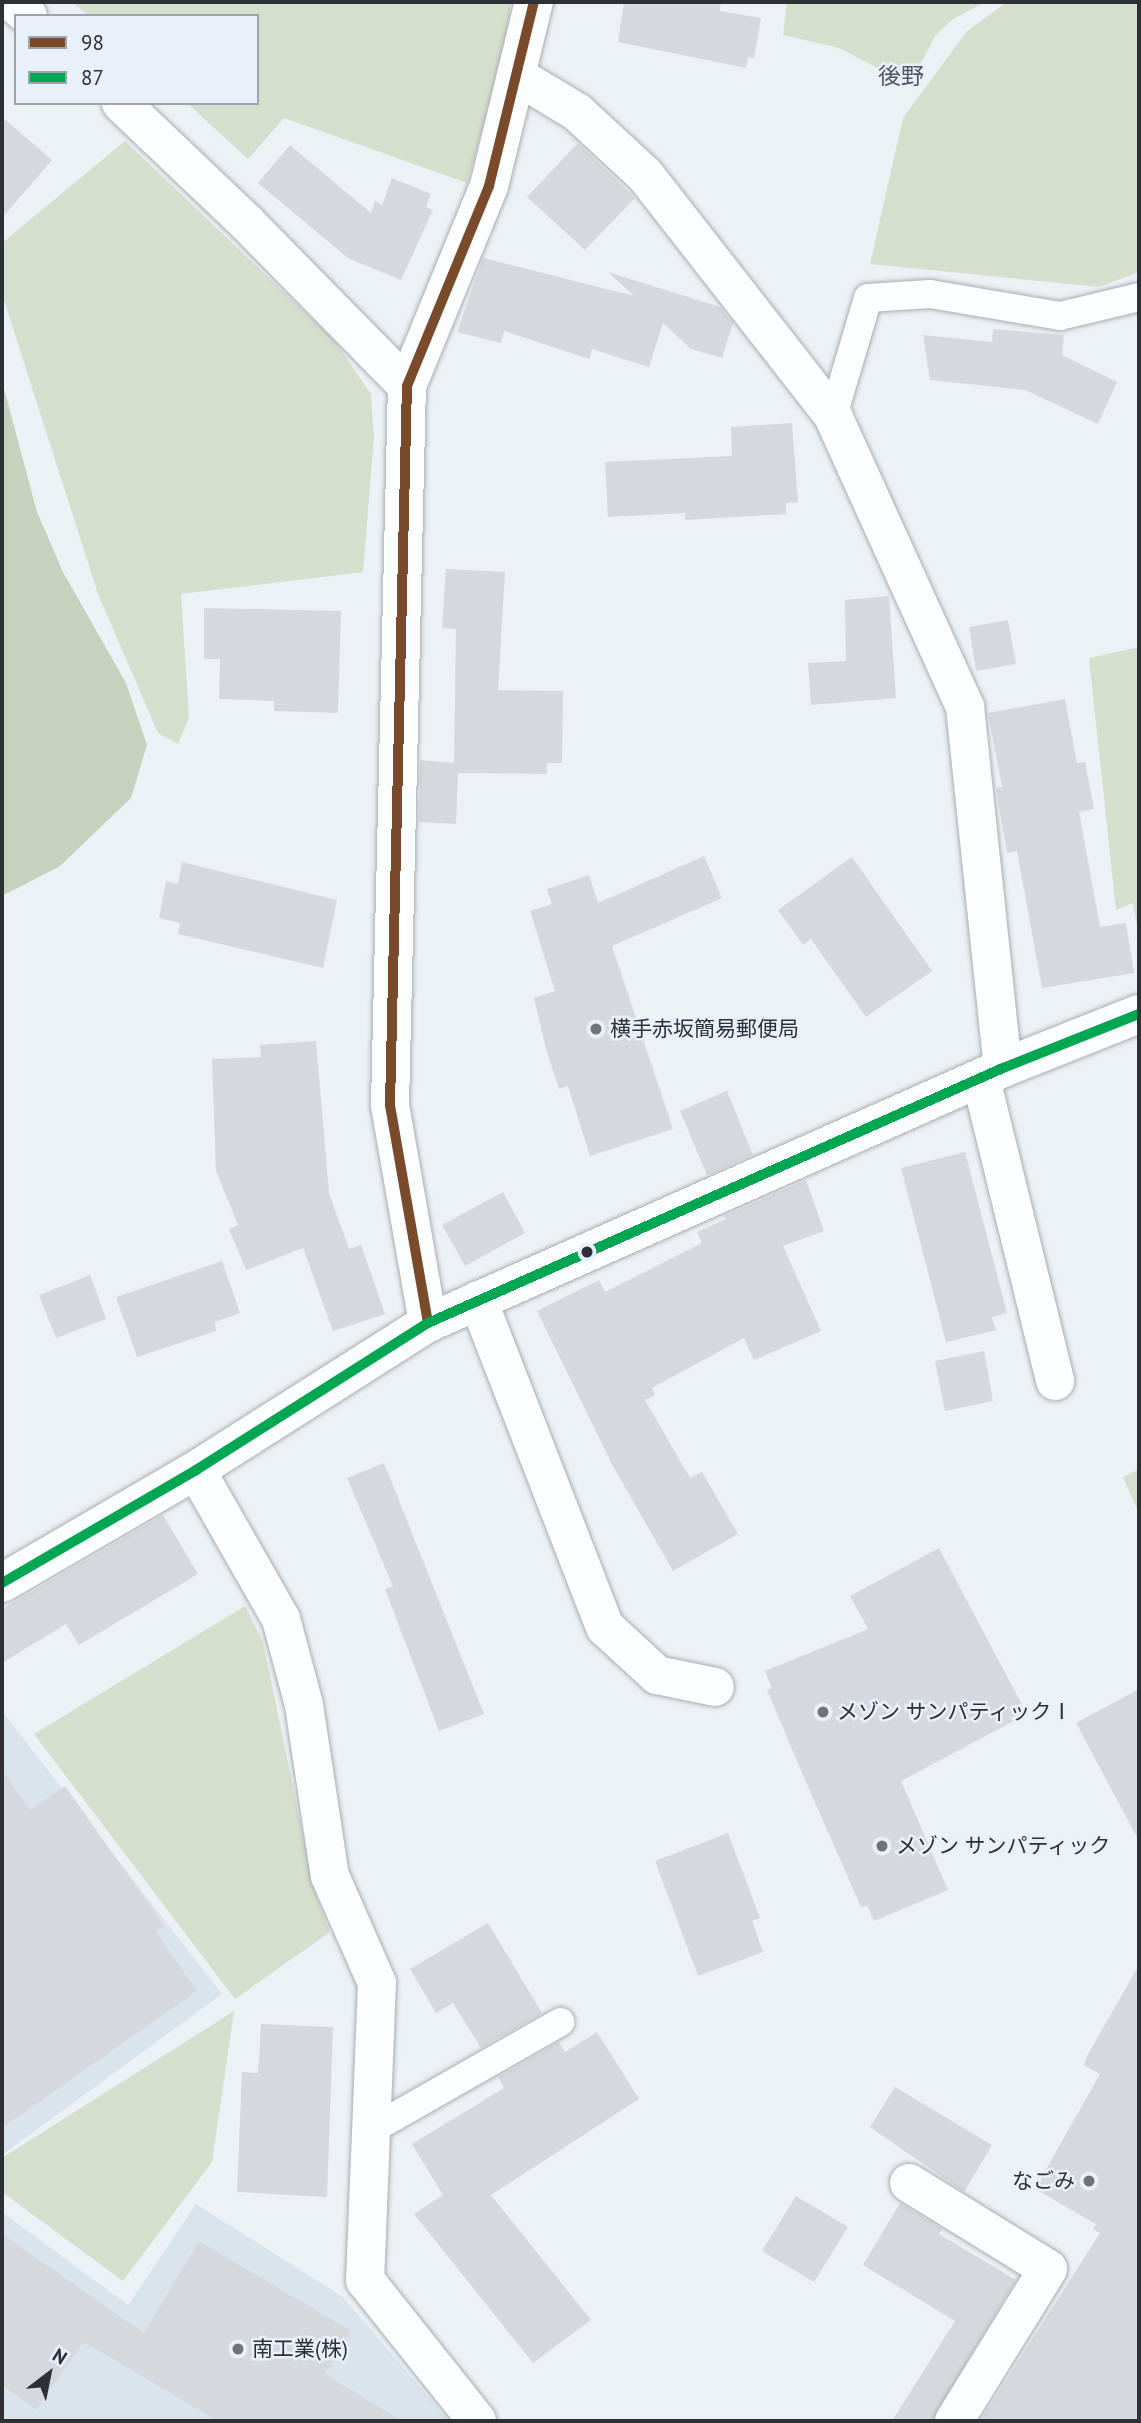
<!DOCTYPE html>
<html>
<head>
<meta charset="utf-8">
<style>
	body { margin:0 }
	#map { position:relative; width:1141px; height:2423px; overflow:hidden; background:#ecf1f6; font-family:"PT Sans","Noto Sans JP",sans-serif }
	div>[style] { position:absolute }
	.built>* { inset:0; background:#dae4ed }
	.green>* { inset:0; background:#d4dfcd }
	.forest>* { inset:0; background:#c6d2be }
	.building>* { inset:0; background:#d5d9dd }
	.roads { filter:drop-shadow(0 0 2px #aaaeb2) drop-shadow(0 0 2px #aaaeb2) }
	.lane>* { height:28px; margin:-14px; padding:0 14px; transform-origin:14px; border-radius:14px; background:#fcfdfe }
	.street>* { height:38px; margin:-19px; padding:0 19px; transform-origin:19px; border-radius:19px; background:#fcfdfe }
	.bus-1>* { height:10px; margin:-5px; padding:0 5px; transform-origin:5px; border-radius:5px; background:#7a4b2a }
	.bus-2>* { height:10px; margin:-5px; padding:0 5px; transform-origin:5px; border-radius:5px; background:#00a651 }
	.dots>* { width:19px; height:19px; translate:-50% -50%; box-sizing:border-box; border:4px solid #e8f1fa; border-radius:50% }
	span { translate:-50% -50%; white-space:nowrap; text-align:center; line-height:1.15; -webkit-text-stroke:5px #e8f1fa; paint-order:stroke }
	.poi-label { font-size:21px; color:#2d3034 }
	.left { translate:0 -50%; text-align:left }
	.right { translate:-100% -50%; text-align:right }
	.neighbourhood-label { font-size:23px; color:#50575f }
	.frame { position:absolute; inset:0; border:4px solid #2d3034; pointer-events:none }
	.legend { position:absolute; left:14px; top:14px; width:245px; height:91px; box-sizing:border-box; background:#e8f1fa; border:2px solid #9da4ab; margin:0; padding:9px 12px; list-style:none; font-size:21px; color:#2d3034 }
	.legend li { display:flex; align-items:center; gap:14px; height:35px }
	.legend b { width:35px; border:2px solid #9da4ab }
	.north { position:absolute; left:14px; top:2339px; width:70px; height:70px; -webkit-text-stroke:5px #e8f1fa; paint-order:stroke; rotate:32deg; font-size:19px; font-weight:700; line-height:28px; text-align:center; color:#2d3034 }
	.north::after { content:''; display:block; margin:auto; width:24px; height:32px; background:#2d3034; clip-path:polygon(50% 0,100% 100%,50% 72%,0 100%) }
</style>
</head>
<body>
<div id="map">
	<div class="built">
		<div style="clip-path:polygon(2px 1711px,222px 1994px,2px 2155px)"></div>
		<div style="clip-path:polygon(196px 2204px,343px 2297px,449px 2421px,2px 2421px,2px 2212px,128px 2305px)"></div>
	</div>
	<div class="green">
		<div style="clip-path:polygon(72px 2px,511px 2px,504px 56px,467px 183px,284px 118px,248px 159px,187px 103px,257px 103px,257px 16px,89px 16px)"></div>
		<div style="clip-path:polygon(787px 2px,985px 2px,953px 19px,935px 36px,910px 85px,839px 48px,783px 35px)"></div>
		<div style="clip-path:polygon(1007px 2px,1139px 2px,1139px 272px,1099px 287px,870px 264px,903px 118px,967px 31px)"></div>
		<div style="clip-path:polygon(125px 141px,334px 340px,371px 394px,374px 438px,363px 572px,181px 594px,189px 718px,178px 744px,158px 733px,98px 594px,2px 294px,2px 243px)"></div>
		<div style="clip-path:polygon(1139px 647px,1139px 935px,1133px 903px,1116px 910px,1089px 658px)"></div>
		<div style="clip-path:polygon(1139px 1469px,1139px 1514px,1123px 1477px)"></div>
		<div style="clip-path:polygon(245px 1606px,263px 1642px,315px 1893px,330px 1932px,235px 1999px,34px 1734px)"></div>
		<div style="clip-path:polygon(234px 2011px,212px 2162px,123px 2281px,2px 2192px,2px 2158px)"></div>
	</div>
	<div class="forest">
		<div style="clip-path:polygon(2px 381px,37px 512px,63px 572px,126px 683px,147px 745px,131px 798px,60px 866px,2px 896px)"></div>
	</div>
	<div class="building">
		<div style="clip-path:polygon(624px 2px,721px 2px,720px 11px,761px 18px,754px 58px,748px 57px,746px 68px,618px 42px)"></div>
		<div style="clip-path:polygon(2px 117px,52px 160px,2px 218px)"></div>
		<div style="clip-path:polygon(578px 143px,635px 198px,585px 250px,527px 197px)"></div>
		<div style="clip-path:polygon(290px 145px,371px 213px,375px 201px,382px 205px,392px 178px,431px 194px,426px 207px,433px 210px,401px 280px,348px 258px,258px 183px)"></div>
		<div style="clip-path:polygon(483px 258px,634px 296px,608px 272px,720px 307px,733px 323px,722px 358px,691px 349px,663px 323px,649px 367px,592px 349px,589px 359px,504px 331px,501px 343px,457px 332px)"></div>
		<div style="clip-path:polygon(993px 329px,1064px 335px,1062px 355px,1117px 382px,1098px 424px,1025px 390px,930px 380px,923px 335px,992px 342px)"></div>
		<div style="clip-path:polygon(792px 423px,798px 502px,786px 503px,786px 514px,685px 520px,685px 513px,608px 517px,605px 462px,732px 456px,731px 427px)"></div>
		<div style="clip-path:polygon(446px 569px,505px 572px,498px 690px,563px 691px,562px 763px,547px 763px,547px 774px,458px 773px,456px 824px,419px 822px,420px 760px,454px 763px,456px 629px,442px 628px)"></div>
		<div style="clip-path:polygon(889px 596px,896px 698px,811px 705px,808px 663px,846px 661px,845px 600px)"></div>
		<div style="clip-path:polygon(204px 608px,341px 611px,338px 713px,274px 711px,274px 701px,219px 699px,220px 659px,204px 659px)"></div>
		<div style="clip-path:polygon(1008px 620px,1016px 664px,976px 671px,969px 627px)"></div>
		<div style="clip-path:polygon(1065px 699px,1077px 763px,1085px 762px,1094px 809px,1079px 812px,1100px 927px,1126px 923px,1134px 973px,1042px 988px,1017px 851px,1007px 853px,996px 788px,1002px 787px,988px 713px)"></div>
		<div style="clip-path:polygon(704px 856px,722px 898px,612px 946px,673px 1129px,590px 1156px,568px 1086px,559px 1089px,546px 1049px,534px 998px,555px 991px,530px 911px,552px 904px,547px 889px,589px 875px,598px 903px)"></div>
		<div style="clip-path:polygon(852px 857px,932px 971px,866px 1017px,811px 939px,803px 945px,778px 910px)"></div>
		<div style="clip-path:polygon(182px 862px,337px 900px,323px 968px,178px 934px,180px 923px,159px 918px,166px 881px,178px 884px)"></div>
		<div style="clip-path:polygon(316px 1041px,329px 1193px,349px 1249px,361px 1245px,385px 1314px,333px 1331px,303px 1248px,246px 1270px,229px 1229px,238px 1225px,216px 1171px,212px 1059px,261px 1057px,260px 1045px)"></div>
		<div style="clip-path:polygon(727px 1091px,753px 1155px,707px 1175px,680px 1111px)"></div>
		<div style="clip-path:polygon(965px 1152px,1007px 1313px,992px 1317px,996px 1330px,946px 1342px,901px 1168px)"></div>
		<div style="clip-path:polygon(806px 1180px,824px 1231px,783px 1246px,821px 1331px,754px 1360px,744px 1338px,652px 1388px,655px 1395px,645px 1400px,690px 1478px,702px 1472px,738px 1534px,673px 1571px,614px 1468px,537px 1311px,599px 1280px,605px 1292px,702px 1243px,697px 1232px,726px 1219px,724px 1216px)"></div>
		<div style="clip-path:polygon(503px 1192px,525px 1233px,465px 1266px,442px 1225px)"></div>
		<div style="clip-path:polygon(222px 1261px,240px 1313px,215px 1322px,216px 1331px,137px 1357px,116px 1297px)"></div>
		<div style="clip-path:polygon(90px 1275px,106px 1319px,56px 1338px,39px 1295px)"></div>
		<div style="clip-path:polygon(984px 1351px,993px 1401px,945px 1411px,935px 1361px)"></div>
		<div style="clip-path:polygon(384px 1463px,484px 1714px,439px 1731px,385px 1589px,393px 1586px,347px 1478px)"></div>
		<div style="clip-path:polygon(163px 1515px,198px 1574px,79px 1645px,66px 1624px,2px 1663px,2px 1609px)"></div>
		<div style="clip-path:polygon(939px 1548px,1027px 1714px,901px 1781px,948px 1890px,874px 1921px,867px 1905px,861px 1907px,803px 1775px,767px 1690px,772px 1688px,765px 1671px,868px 1629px,850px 1596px)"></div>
		<div style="clip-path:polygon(1139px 1689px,1139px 1841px,1076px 1723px)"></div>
		<div style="clip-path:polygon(2px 1770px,30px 1810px,65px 1786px,164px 1926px,156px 1932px,197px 1991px,2px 2128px)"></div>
		<div style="clip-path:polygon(728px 1833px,760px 1918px,752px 1921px,763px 1952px,698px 1976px,655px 1861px)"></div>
		<div style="clip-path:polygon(488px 1923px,542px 2013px,481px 2048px,453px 2003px,436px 2013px,410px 1969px)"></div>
		<div style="clip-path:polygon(1139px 1965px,1139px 2421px,980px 2421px,1100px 2233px,1093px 2229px,1096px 2224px,1035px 2189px,1100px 2074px,1084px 2065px,1087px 2056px)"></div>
		<div style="clip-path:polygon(261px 2024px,333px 2027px,327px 2197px,237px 2192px,242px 2072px,258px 2073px)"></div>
		<div style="clip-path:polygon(597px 2032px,639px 2099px,491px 2195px,591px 2320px,533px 2363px,414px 2214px,443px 2195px,412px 2144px,504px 2088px,498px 2077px,559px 2042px,565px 2052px)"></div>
		<div style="clip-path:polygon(895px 2087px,992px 2145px,964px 2192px,870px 2127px)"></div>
		<div style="clip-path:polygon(796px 2196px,848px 2227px,814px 2282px,762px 2251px)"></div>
		<div style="clip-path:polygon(900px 2203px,942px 2229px,939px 2234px,1016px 2280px,932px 2421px,892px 2421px,955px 2321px,863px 2265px)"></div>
		<div style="clip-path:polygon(2px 2234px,144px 2333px,199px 2241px,351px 2331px,325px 2374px,402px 2421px,218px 2421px,84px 2342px,36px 2410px,2px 2385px)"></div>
	</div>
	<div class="roads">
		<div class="lane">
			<div style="left:833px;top:416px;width:123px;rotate:-73.5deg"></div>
			<div style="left:868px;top:298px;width:62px;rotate:-3.7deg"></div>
			<div style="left:930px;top:294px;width:132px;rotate:9.6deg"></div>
			<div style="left:1060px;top:316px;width:81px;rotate:-13.5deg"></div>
			<div style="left:371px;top:2130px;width:218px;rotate:-29.7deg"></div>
		</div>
		<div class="street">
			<div style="left:12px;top:2px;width:21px;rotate:41deg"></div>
			<div style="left:517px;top:76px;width:70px;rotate:31deg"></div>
			<div style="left:577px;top:112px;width:93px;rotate:42.8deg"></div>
			<div style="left:645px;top:175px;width:306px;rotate:52deg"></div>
			<div style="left:833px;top:416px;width:320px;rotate:65.6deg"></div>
			<div style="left:965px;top:707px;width:363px;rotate:84deg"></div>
			<div style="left:121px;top:103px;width:174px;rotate:43.6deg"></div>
			<div style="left:247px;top:223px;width:228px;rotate:45.5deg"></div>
			<div style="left:981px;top:1079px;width:311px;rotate:76.2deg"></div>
			<div style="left:478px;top:1300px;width:351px;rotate:68.8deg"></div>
			<div style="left:605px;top:1627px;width:71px;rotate:42.7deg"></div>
			<div style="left:657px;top:1675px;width:59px;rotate:11.7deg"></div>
			<div style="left:428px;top:1323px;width:221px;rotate:-99.9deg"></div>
			<div style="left:390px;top:1105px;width:719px;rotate:-88.65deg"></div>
			<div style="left:407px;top:386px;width:216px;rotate:-67.7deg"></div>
			<div style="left:489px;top:186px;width:189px;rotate:-76.3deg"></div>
			<div style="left:196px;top:1470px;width:172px;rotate:60.3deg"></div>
			<div style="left:281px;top:1619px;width:89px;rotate:75deg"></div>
			<div style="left:304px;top:1705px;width:173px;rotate:81.4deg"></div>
			<div style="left:330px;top:1876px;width:117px;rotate:66.3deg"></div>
			<div style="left:377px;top:1983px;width:297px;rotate:92.3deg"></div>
			<div style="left:365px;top:2280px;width:180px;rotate:51.5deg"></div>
			<div style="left:2px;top:1583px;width:225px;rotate:-30.2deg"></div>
			<div style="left:196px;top:1470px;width:275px;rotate:-32.4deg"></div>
			<div style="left:428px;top:1323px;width:629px;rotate:-23.92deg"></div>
			<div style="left:1003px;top:1068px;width:146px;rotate:-21.7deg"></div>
			<div style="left:909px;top:2183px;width:163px;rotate:31.7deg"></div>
			<div style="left:1048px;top:2269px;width:179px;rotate:121.7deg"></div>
		</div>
	</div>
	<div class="bus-1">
		<div style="left:428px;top:1323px;width:221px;rotate:-99.9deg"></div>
		<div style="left:390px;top:1105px;width:719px;rotate:-88.65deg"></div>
		<div style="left:407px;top:386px;width:216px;rotate:-67.7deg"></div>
		<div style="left:489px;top:186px;width:189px;rotate:-76.3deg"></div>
	</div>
	<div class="bus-2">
		<div style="left:2px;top:1583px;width:225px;rotate:-30.2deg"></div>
		<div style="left:196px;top:1470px;width:275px;rotate:-32.4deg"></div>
		<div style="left:428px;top:1323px;width:629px;rotate:-23.92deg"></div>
		<div style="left:1003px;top:1068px;width:146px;rotate:-21.7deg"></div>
	</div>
	<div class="dots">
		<div style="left:596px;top:1029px;background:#707478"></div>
		<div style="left:587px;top:1252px;background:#2d3034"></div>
		<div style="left:823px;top:1712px;background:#707478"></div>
		<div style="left:882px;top:1846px;background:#707478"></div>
		<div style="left:1089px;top:2181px;background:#707478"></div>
		<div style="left:238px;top:2349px;background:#707478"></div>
	</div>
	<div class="poi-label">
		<span class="left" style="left:610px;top:1029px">横手赤坂簡易郵便局</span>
		<span class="left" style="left:837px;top:1712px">メゾン サンパティックⅠ</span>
		<span class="left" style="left:896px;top:1846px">メゾン サンパティック</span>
		<span class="right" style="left:1075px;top:2181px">なごみ</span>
		<span class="left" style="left:252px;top:2349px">南工業(株)</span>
	</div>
	<div class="neighbourhood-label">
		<span style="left:901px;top:76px">後野</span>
	</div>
	<div class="frame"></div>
	<ul class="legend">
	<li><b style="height:9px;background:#7a4b2a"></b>98</li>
	<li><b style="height:9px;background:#00a651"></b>87</li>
	</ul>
	<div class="north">N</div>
</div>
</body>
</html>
